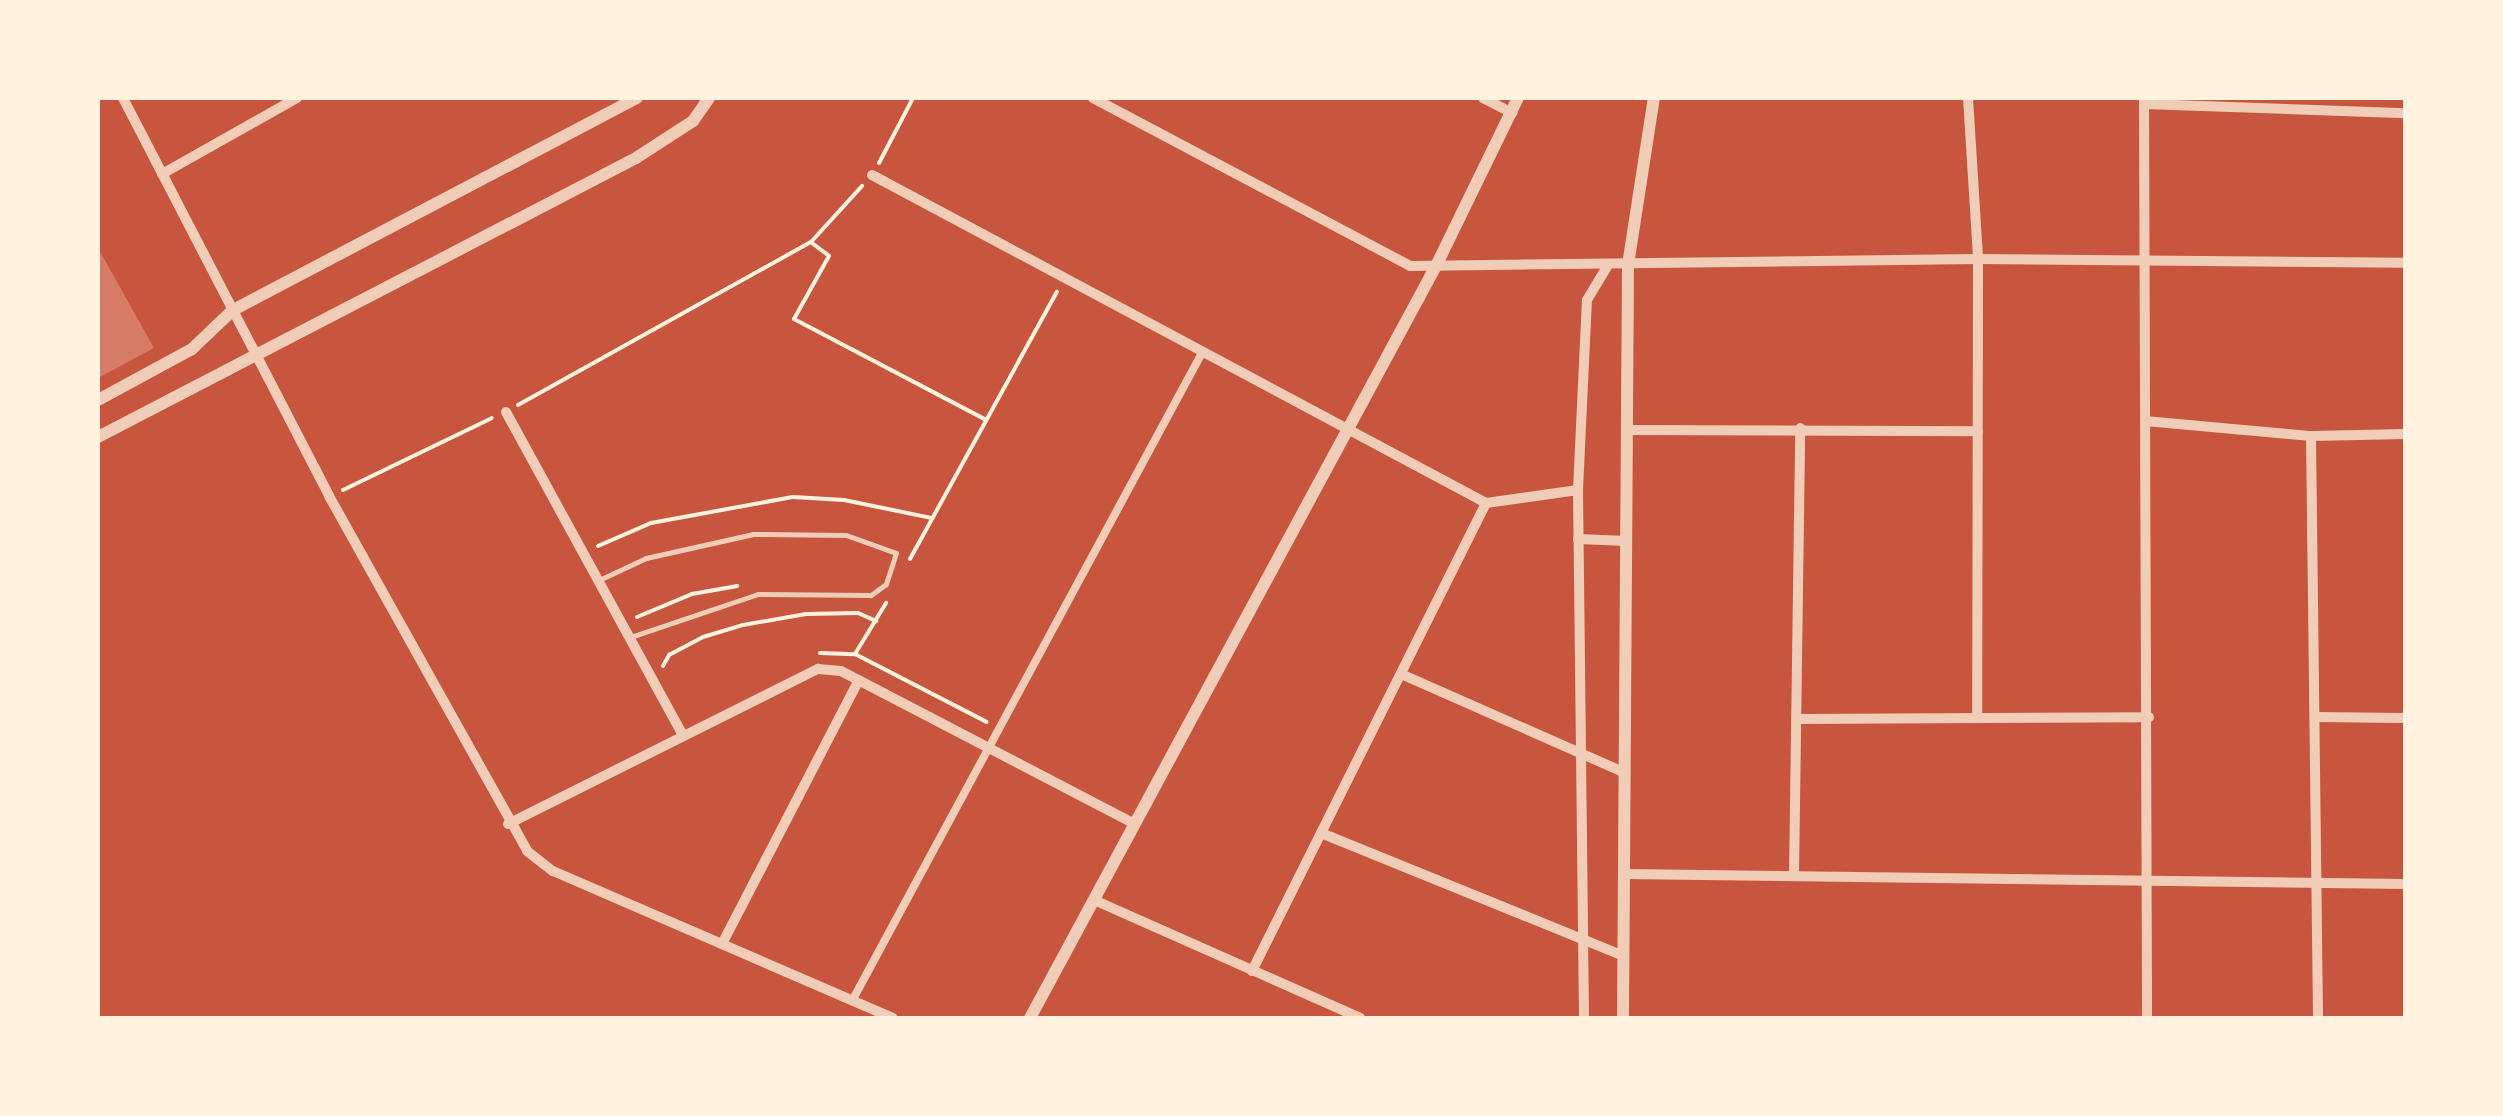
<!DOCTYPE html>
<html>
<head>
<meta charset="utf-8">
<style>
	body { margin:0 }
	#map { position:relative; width:2503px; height:1116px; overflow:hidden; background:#c8553d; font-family:"Work Sans",sans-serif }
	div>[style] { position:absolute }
	.building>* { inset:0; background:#d67c66 }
	.path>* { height:4px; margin:-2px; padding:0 2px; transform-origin:2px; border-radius:2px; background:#fff3e0 }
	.service>* { height:5px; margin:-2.5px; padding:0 2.5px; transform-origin:2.5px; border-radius:2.5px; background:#f1ccb7 }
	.pedestrian>* { height:8px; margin:-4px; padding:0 4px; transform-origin:4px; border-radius:4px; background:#f1ccb7 }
	.minor>* { height:10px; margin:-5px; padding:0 5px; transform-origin:5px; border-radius:5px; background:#f1ccb7 }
	.tertiary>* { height:12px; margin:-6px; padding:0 6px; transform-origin:6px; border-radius:6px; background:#f1ccb7 }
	span { translate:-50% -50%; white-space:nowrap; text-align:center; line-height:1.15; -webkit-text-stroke:8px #fff3e0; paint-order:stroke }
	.frame { position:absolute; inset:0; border:100px solid #fff3e0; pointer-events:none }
</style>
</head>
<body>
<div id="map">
	<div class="building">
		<div style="clip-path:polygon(98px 248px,154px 348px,98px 378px)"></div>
	</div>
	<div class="path">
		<div style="left:879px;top:163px;width:73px;rotate:-62.4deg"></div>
		<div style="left:812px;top:243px;width:21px;rotate:37deg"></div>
		<div style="left:829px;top:256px;width:72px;rotate:119.1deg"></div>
		<div style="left:794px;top:319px;width:217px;rotate:27.7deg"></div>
		<div style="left:518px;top:405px;width:335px;rotate:-29.1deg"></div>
		<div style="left:811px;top:242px;width:76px;rotate:-47.7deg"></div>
		<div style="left:343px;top:490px;width:165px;rotate:-25.8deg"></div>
		<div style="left:598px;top:546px;width:58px;rotate:-23.5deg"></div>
		<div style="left:651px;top:523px;width:144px;rotate:-10.4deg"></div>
		<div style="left:793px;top:497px;width:51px;rotate:3.4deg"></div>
		<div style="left:844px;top:500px;width:90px;rotate:11.6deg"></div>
		<div style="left:910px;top:559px;width:305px;rotate:-61.2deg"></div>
		<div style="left:637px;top:617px;width:60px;rotate:-22.7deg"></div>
		<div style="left:692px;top:594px;width:46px;rotate:-10.1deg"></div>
		<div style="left:820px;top:653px;width:35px;rotate:2deg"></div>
		<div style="left:855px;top:654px;width:148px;rotate:27.3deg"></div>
		<div style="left:855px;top:654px;width:60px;rotate:-58.7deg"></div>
		<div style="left:663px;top:666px;width:13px;rotate:-61deg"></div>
		<div style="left:669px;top:655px;width:38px;rotate:-28deg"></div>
		<div style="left:703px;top:637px;width:42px;rotate:-16.7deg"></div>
		<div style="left:743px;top:625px;width:64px;rotate:-9.9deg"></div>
		<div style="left:806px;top:614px;width:52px;rotate:-1.1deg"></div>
		<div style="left:858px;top:613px;width:20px;rotate:24deg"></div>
	</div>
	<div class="service">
		<div style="left:599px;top:580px;width:52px;rotate:-25.1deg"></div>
		<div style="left:646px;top:558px;width:110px;rotate:-12.6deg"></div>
		<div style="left:753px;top:534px;width:93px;rotate:0.6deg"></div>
		<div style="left:846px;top:535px;width:53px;rotate:19.8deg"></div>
		<div style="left:896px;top:553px;width:33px;rotate:108deg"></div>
		<div style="left:886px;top:584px;width:19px;rotate:144deg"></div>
		<div style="left:871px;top:595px;width:113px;rotate:-179.5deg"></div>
		<div style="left:758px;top:594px;width:135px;rotate:161.4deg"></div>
	</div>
	<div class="pedestrian">
		<div style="left:852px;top:1001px;width:736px;rotate:-61.63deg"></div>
	</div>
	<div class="minor">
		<div style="left:123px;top:98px;width:448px;rotate:62.6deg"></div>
		<div style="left:329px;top:496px;width:406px;rotate:60.8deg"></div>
		<div style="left:527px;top:851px;width:33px;rotate:38deg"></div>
		<div style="left:553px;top:871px;width:370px;rotate:23.4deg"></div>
		<div style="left:1093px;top:98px;width:359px;rotate:27.9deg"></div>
		<div style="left:1410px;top:266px;width:568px;rotate:-0.71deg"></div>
		<div style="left:1978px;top:259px;width:428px;rotate:0.5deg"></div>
		<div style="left:1483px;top:98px;width:33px;rotate:27deg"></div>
		<div style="left:1968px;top:98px;width:161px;rotate:86.4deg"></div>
		<div style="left:1978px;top:259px;width:458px;rotate:90.1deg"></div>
		<div style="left:2144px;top:98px;width:920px;rotate:89.81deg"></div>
		<div style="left:2144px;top:104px;width:262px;rotate:2deg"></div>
		<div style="left:162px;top:174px;width:155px;rotate:-29.4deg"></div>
		<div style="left:872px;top:175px;width:696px;rotate:28.11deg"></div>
		<div style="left:1486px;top:503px;width:93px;rotate:-8deg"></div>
		<div style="left:506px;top:412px;width:368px;rotate:61.3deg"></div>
		<div style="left:2145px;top:421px;width:167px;rotate:5.2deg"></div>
		<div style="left:2311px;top:436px;width:95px;rotate:-1.2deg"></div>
		<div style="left:1630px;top:430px;width:348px;rotate:0.2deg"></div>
		<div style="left:2311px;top:436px;width:582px;rotate:89.31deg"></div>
		<div style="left:1578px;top:539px;width:48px;rotate:2.4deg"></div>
		<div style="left:1401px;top:674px;width:245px;rotate:23.8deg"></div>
		<div style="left:2315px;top:717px;width:91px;rotate:0.6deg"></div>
		<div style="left:1796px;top:719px;width:353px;rotate:-0.3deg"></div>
		<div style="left:508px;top:824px;width:347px;rotate:-26.6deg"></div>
		<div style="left:818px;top:669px;width:23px;rotate:5deg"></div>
		<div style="left:841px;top:671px;width:331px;rotate:27.5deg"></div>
		<div style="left:1321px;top:833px;width:327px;rotate:22.1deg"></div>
		<div style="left:1624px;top:874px;width:782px;rotate:0.73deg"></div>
		<div style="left:1794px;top:876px;width:448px;rotate:-89.2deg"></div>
		<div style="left:1094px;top:900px;width:291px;rotate:23.9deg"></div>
		<div style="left:722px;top:944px;width:297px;rotate:-62.6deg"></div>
		<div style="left:1252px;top:971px;width:523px;rotate:-63.43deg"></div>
		<div style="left:1584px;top:1018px;width:528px;rotate:-90.65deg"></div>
		<div style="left:1578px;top:490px;width:190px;rotate:-87.3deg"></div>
		<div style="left:1587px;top:300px;width:41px;rotate:-59deg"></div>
	</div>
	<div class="tertiary">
		<div style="left:98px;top:400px;width:107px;rotate:-28.5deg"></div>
		<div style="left:192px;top:349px;width:57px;rotate:-43.6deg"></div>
		<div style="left:233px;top:310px;width:456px;rotate:-27.7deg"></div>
		<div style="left:98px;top:437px;width:606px;rotate:-27.41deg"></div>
		<div style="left:636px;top:158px;width:68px;rotate:-33deg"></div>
		<div style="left:693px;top:121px;width:28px;rotate:-55deg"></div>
		<div style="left:1030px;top:1018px;width:855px;rotate:-61.64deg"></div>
		<div style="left:1436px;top:266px;width:187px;rotate:-64deg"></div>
		<div style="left:1623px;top:1018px;width:753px;rotate:-89.62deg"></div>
		<div style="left:1628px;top:265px;width:169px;rotate:-81.2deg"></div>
	</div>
	<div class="frame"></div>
</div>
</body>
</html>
